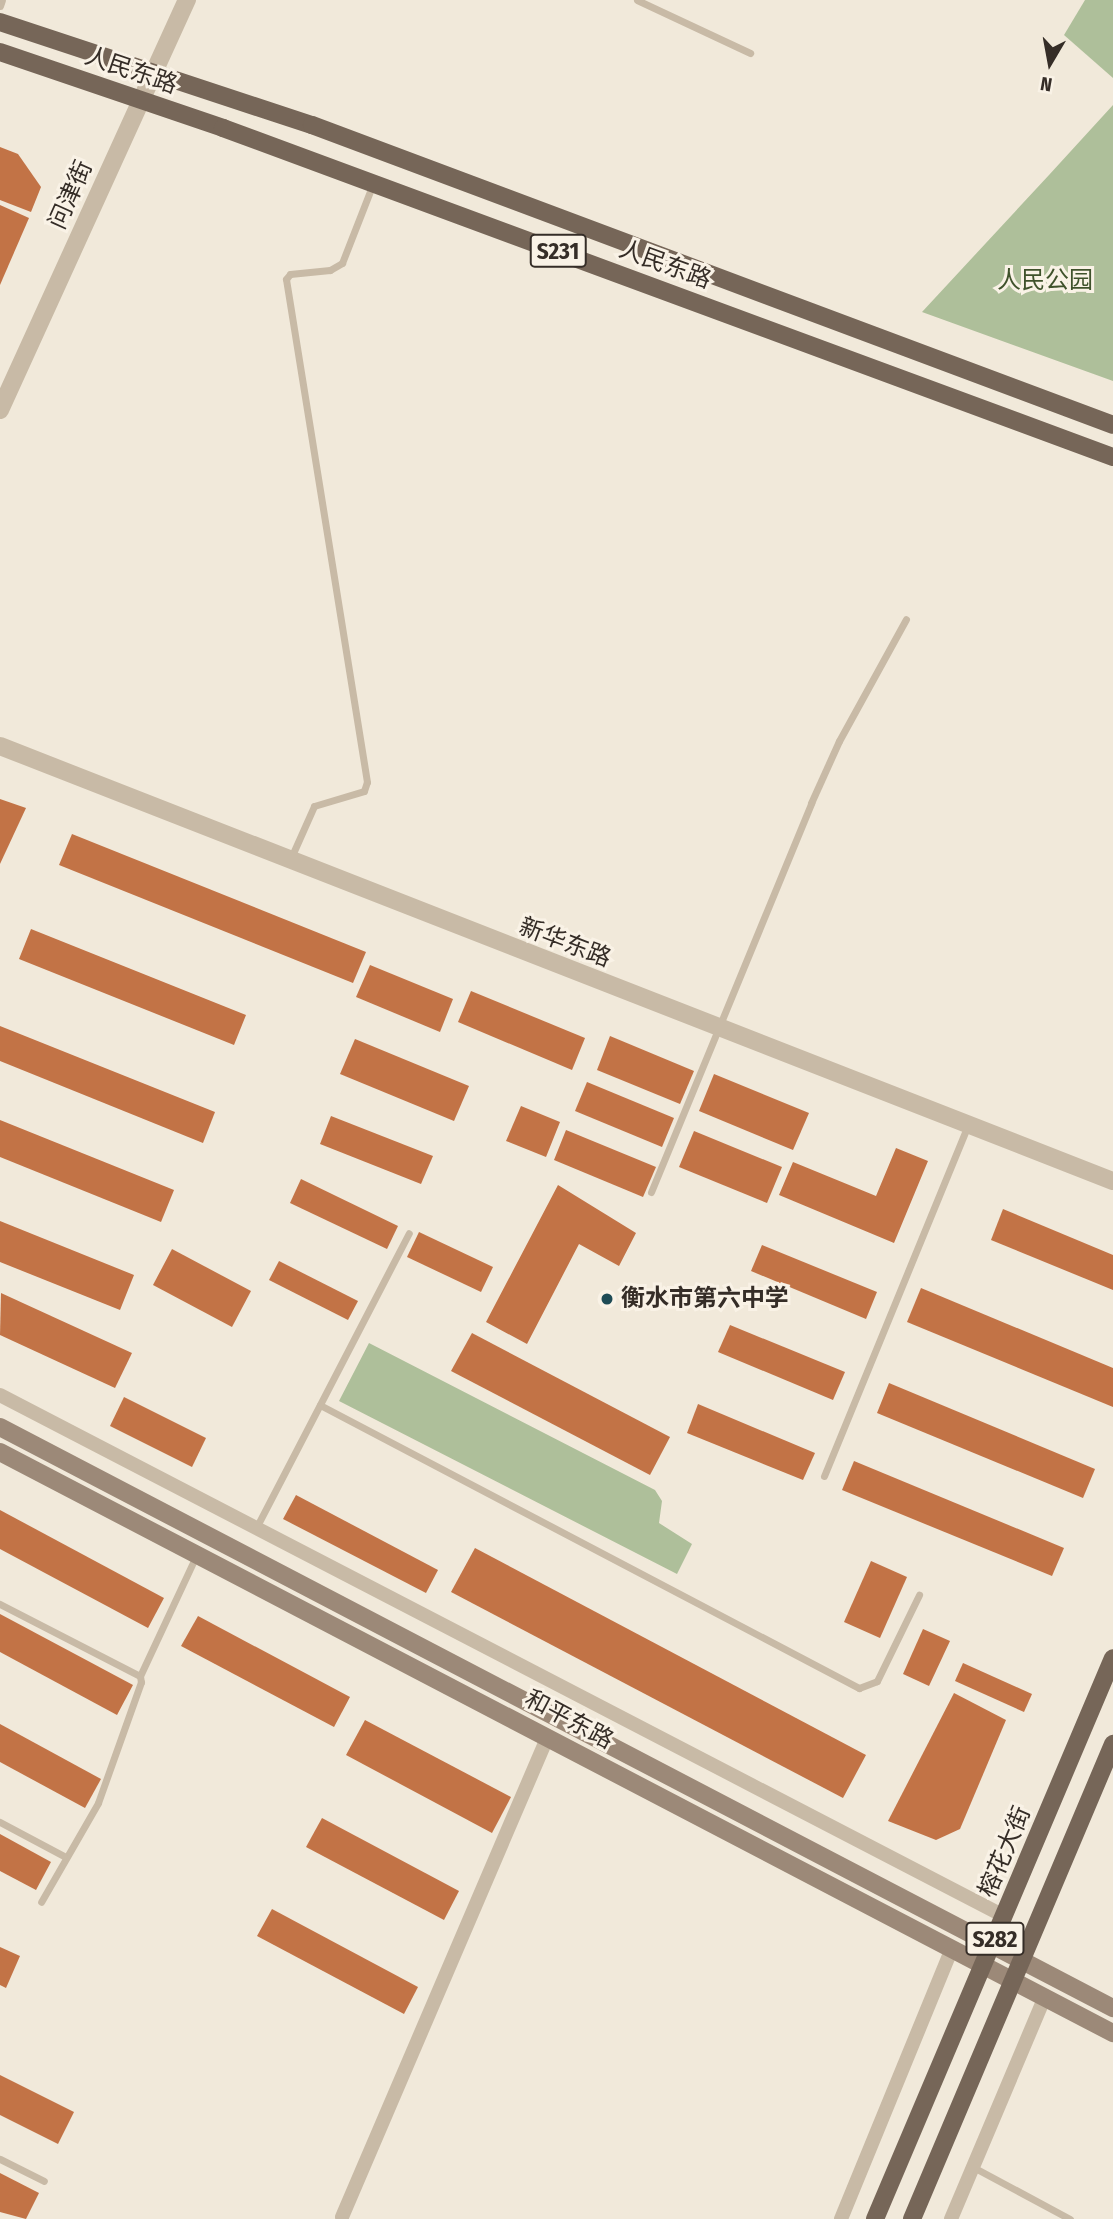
<!DOCTYPE html>
<html>
<head>
<meta charset="utf-8">
<style>
	body { margin:0 }
	#map { position:relative; width:1113px; height:2219px; overflow:hidden; background:#f1e9da; font-family:"Fira Sans Condensed","Noto Sans SC",sans-serif }
	div>[style] { position:absolute }
	.green>* { inset:0; background:#aebf9a }
	.building>* { inset:0; background:#c27346 }
	.service>* { height:7px; margin:-3.5px; padding:0 3.5px; transform-origin:3.5px; border-radius:3.5px; background:#c8baa6 }
	.minor>* { height:14px; margin:-7px; padding:0 7px; transform-origin:7px; border-radius:7px; background:#c8baa6 }
	.tertiary>* { height:18px; margin:-9px; padding:0 9px; transform-origin:9px; border-radius:9px; background:#c8baa6 }
	.secondary>* { height:18px; margin:-9px; padding:0 9px; transform-origin:9px; border-radius:9px; background:#9c8978 }
	.primary>* { height:18px; margin:-9px; padding:0 9px; transform-origin:9px; border-radius:9px; background:#766658 }
	.dots>* { width:19px; height:19px; translate:-50% -50%; box-sizing:border-box; border:4px solid #f9f2e6; border-radius:50% }
	span { translate:-50% -50%; white-space:nowrap; text-align:center; line-height:1.15; -webkit-text-stroke:6px #f9f2e6; paint-order:stroke }
	.shield-label span { padding:2px 5px; background:#f9f2e6; border:2px solid; border-radius:5px; -webkit-text-stroke-width:0 }
	.shield-label { font-size:23px; color:#352d27; font-weight:700 }
	.street-label { font-size:24px; color:#352d27 }
	.park-label { font-size:24px; color:#3f522b }
	.poi-label { font-size:24px; color:#352d27; font-weight:700 }
	.left { translate:0 -50%; text-align:left }
	.north { position:absolute; left:1015px; top:28px; width:70px; height:70px; -webkit-text-stroke:5px #f9f2e6; paint-order:stroke; rotate:190deg; font-size:19px; font-weight:700; line-height:28px; text-align:center; color:#352d27 }
	.north::after { content:''; display:block; margin:auto; width:24px; height:32px; background:#352d27; clip-path:polygon(50% 0,100% 100%,50% 72%,0 100%) }
</style>
</head>
<body>
<div id="map">
	<div class="green">
		<div style="clip-path:polygon(1085px 0,1113px 0,1113px 78px,1064px 35px)"></div>
		<div style="clip-path:polygon(1113px 105px,1113px 381px,922px 312px,1049px 175px)"></div>
		<div style="clip-path:polygon(369px 1343px,655px 1490px,662px 1501px,659px 1523px,692px 1544px,677px 1574px,339px 1401px)"></div>
	</div>
	<div class="building">
		<div style="clip-path:polygon(0 147px,18px 154px,41px 187px,31px 212px,0 200px)"></div>
		<div style="clip-path:polygon(0 205px,29px 218px,0 285px)"></div>
		<div style="clip-path:polygon(0 799px,26px 808px,0 864px)"></div>
		<div style="clip-path:polygon(72px 834px,366px 952px,353px 983px,59px 865px)"></div>
		<div style="clip-path:polygon(31px 929px,246px 1015px,234px 1045px,19px 959px)"></div>
		<div style="clip-path:polygon(370px 965px,453px 999px,440px 1032px,356px 997px)"></div>
		<div style="clip-path:polygon(471px 991px,585px 1038px,572px 1070px,458px 1022px)"></div>
		<div style="clip-path:polygon(0 1026px,215px 1112px,203px 1143px,0 1061px)"></div>
		<div style="clip-path:polygon(610px 1036px,694px 1071px,680px 1104px,597px 1070px)"></div>
		<div style="clip-path:polygon(355px 1039px,469px 1086px,454px 1121px,340px 1074px)"></div>
		<div style="clip-path:polygon(714px 1074px,809px 1113px,793px 1150px,699px 1111px)"></div>
		<div style="clip-path:polygon(587px 1082px,674px 1118px,662px 1147px,575px 1111px)"></div>
		<div style="clip-path:polygon(521px 1106px,560px 1122px,546px 1157px,506px 1141px)"></div>
		<div style="clip-path:polygon(331px 1116px,433px 1156px,421px 1184px,320px 1144px)"></div>
		<div style="clip-path:polygon(0 1120px,174px 1190px,161px 1222px,0 1157px)"></div>
		<div style="clip-path:polygon(566px 1130px,656px 1167px,643px 1197px,554px 1160px)"></div>
		<div style="clip-path:polygon(694px 1131px,782px 1167px,767px 1203px,679px 1167px)"></div>
		<div style="clip-path:polygon(896px 1148px,928px 1161px,894px 1243px,779px 1195px,793px 1162px,876px 1196px)"></div>
		<div style="clip-path:polygon(301px 1179px,398px 1226px,387px 1249px,290px 1203px)"></div>
		<div style="clip-path:polygon(558px 1185px,636px 1233px,619px 1266px,579px 1244px,527px 1344px,486px 1322px)"></div>
		<div style="clip-path:polygon(1003px 1209px,1113px 1255px,1113px 1290px,991px 1240px)"></div>
		<div style="clip-path:polygon(0 1221px,134px 1275px,120px 1310px,0 1262px)"></div>
		<div style="clip-path:polygon(419px 1232px,493px 1267px,481px 1292px,407px 1257px)"></div>
		<div style="clip-path:polygon(762px 1245px,877px 1292px,866px 1319px,751px 1271px)"></div>
		<div style="clip-path:polygon(172px 1249px,251px 1291px,232px 1327px,153px 1285px)"></div>
		<div style="clip-path:polygon(279px 1261px,358px 1301px,348px 1320px,269px 1280px)"></div>
		<div style="clip-path:polygon(921px 1288px,1113px 1368px,1113px 1407px,907px 1322px)"></div>
		<div style="clip-path:polygon(1px 1293px,132px 1353px,115px 1388px,0 1335px)"></div>
		<div style="clip-path:polygon(730px 1325px,845px 1372px,833px 1400px,718px 1352px)"></div>
		<div style="clip-path:polygon(472px 1333px,670px 1437px,650px 1475px,451px 1371px)"></div>
		<div style="clip-path:polygon(889px 1383px,1095px 1469px,1083px 1498px,877px 1413px)"></div>
		<div style="clip-path:polygon(124px 1397px,206px 1438px,192px 1467px,110px 1426px)"></div>
		<div style="clip-path:polygon(698px 1404px,815px 1453px,803px 1480px,687px 1433px)"></div>
		<div style="clip-path:polygon(854px 1461px,1064px 1548px,1052px 1576px,842px 1490px)"></div>
		<div style="clip-path:polygon(296px 1495px,438px 1570px,426px 1593px,283px 1519px)"></div>
		<div style="clip-path:polygon(0 1510px,164px 1598px,148px 1628px,0 1549px)"></div>
		<div style="clip-path:polygon(475px 1548px,866px 1755px,843px 1798px,451px 1592px)"></div>
		<div style="clip-path:polygon(871px 1561px,907px 1577px,880px 1638px,844px 1622px)"></div>
		<div style="clip-path:polygon(0 1614px,133px 1685px,117px 1715px,0 1652px)"></div>
		<div style="clip-path:polygon(198px 1616px,350px 1697px,334px 1727px,181px 1646px)"></div>
		<div style="clip-path:polygon(923px 1629px,950px 1641px,929px 1686px,903px 1674px)"></div>
		<div style="clip-path:polygon(963px 1663px,1032px 1694px,1024px 1712px,955px 1681px)"></div>
		<div style="clip-path:polygon(954px 1693px,1006px 1720px,960px 1829px,936px 1840px,888px 1821px)"></div>
		<div style="clip-path:polygon(365px 1720px,511px 1797px,492px 1833px,346px 1755px)"></div>
		<div style="clip-path:polygon(0 1724px,101px 1779px,85px 1808px,0 1762px)"></div>
		<div style="clip-path:polygon(322px 1818px,459px 1891px,444px 1920px,306px 1847px)"></div>
		<div style="clip-path:polygon(0 1834px,51px 1862px,36px 1890px,0 1871px)"></div>
		<div style="clip-path:polygon(272px 1909px,418px 1987px,404px 2014px,257px 1936px)"></div>
		<div style="clip-path:polygon(0 1947px,20px 1956px,6px 1988px,0 1985px)"></div>
		<div style="clip-path:polygon(0 2075px,74px 2112px,58px 2144px,0 2115px)"></div>
		<div style="clip-path:polygon(0 2173px,39px 2193px,26px 2219px,0 2212px)"></div>
	</div>
	<div class="service">
		<div style="left:637px;top:0;width:125px;rotate:25.1deg"></div>
		<div style="left:0;top:6px;width:6px;rotate:-72deg"></div>
		<div style="left:290px;top:860px;width:59px;rotate:-66deg"></div>
		<div style="left:314px;top:806px;width:52px;rotate:-16.7deg"></div>
		<div style="left:364px;top:791px;width:9px;rotate:-72deg"></div>
		<div style="left:367px;top:782px;width:509px;rotate:-99.15deg"></div>
		<div style="left:286px;top:279px;width:6px;rotate:-51deg"></div>
		<div style="left:290px;top:274px;width:40px;rotate:-5.7deg"></div>
		<div style="left:330px;top:270px;width:14px;rotate:-30deg"></div>
		<div style="left:342px;top:263px;width:83px;rotate:-68.7deg"></div>
		<div style="left:651px;top:1192px;width:421px;rotate:-67.6deg"></div>
		<div style="left:811px;top:803px;width:68px;rotate:-65.7deg"></div>
		<div style="left:839px;top:741px;width:139px;rotate:-61.2deg"></div>
		<div style="left:320px;top:1405px;width:609px;rotate:27.7deg"></div>
		<div style="left:859px;top:1688px;width:19px;rotate:-21deg"></div>
		<div style="left:877px;top:1681px;width:96px;rotate:-64deg"></div>
		<div style="left:824px;top:1476px;width:379px;rotate:-67.7deg"></div>
		<div style="left:256px;top:1528px;width:332px;rotate:-62.6deg"></div>
		<div style="left:0;top:1604px;width:157px;rotate:27.2deg"></div>
		<div style="left:140px;top:1676px;width:6px;rotate:81deg"></div>
		<div style="left:141px;top:1682px;width:128px;rotate:109.6deg"></div>
		<div style="left:98px;top:1803px;width:114px;rotate:119.9deg"></div>
		<div style="left:140px;top:1676px;width:132px;rotate:-65deg"></div>
		<div style="left:0;top:1822px;width:72px;rotate:28deg"></div>
		<div style="left:0;top:2159px;width:49px;rotate:26.6deg"></div>
		<div style="left:973px;top:2167px;width:110px;rotate:28.2deg"></div>
	</div>
	<div class="minor">
		<div style="left:0;top:1395px;width:1131px;rotate:27.43deg"></div>
		<div style="left:342px;top:2217px;width:523px;rotate:-66.82deg"></div>
		<div style="left:841px;top:2219px;width:293px;rotate:-67.7deg"></div>
		<div style="left:951px;top:2219px;width:241px;rotate:-67.1deg"></div>
	</div>
	<div class="tertiary">
		<div style="left:0;top:410px;width:451px;rotate:-65.5deg"></div>
		<div style="left:0;top:746px;width:1195px;rotate:21.35deg"></div>
	</div>
	<div class="secondary">
		<div style="left:0;top:1427px;width:1256px;rotate:27.57deg"></div>
		<div style="left:0;top:1452px;width:1256px;rotate:27.57deg"></div>
	</div>
	<div class="primary">
		<div style="left:0;top:22px;width:329px;rotate:18.3deg"></div>
		<div style="left:312px;top:125px;width:855px;rotate:20.53deg"></div>
		<div style="left:0;top:52px;width:236px;rotate:18.8deg"></div>
		<div style="left:223px;top:128px;width:949px;rotate:20.29deg"></div>
		<div style="left:875px;top:2219px;width:609px;rotate:-67.01deg"></div>
		<div style="left:912px;top:2219px;width:516px;rotate:-67.06deg"></div>
	</div>
	<div class="dots">
		<div style="left:607px;top:1299px;background:#1e4b55"></div>
	</div>
	<div class="shield-label">
		<span style="left:558px;top:251px">S231</span>
		<span style="left:995px;top:1939px">S282</span>
	</div>
	<div class="street-label">
		<span style="left:131px;top:71px;rotate:19deg">人民东路</span>
		<span style="left:71px;top:195px;rotate:-66deg">问津街</span>
		<span style="left:665px;top:265px;rotate:20deg">人民东路</span>
		<span style="left:565px;top:943px;rotate:21deg">新华东路</span>
		<span style="left:569px;top:1720px;rotate:28deg">和平东路</span>
		<span style="left:1005px;top:1852px;rotate:-67deg">榕花大街</span>
	</div>
	<div class="park-label">
		<span style="left:1045px;top:281px">人民公园</span>
	</div>
	<div class="poi-label">
		<span class="left" style="left:621px;top:1299px">衡水市第六中学</span>
	</div>
	<div class="north">N</div>
</div>
</body>
</html>
